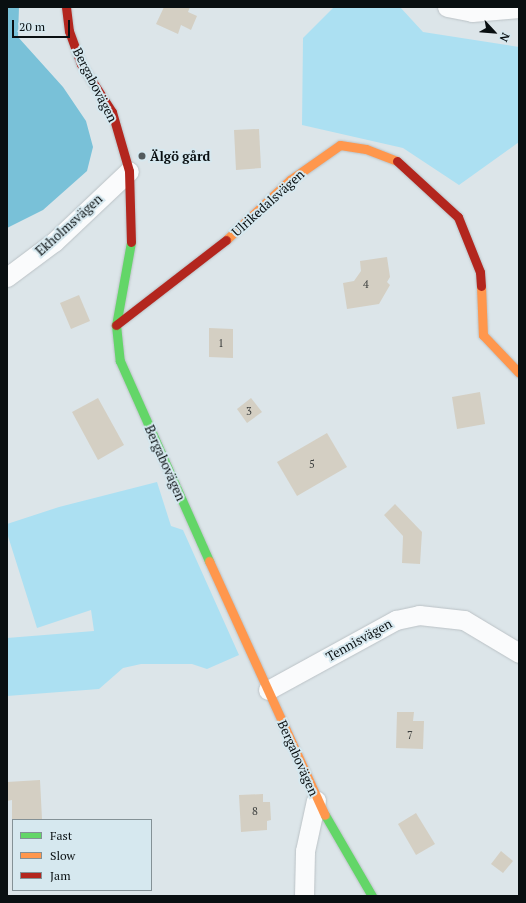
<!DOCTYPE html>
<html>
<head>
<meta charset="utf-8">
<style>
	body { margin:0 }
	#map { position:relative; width:526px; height:903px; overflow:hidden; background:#dce5e9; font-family:"PT Serif",serif }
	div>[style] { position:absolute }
	.green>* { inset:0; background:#ace0f2 }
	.water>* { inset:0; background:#79c1d8 }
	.building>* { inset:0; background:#d4cfc3 }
	.roads { filter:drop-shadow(0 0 1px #bbc2c6) drop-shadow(0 0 1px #bbc2c6) }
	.street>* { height:19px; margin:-9.5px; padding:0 9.5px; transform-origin:9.5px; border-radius:9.5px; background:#fafbfc }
	.fast>* { height:9px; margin:-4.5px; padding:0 4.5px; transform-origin:4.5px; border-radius:4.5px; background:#63d668 }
	.slow>* { height:9px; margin:-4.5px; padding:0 4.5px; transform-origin:4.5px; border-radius:4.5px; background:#ff974d }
	.jam>* { height:9px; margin:-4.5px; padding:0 4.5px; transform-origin:4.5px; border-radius:4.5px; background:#b3261e }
	.dots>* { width:11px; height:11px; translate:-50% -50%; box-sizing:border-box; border:2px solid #d6e8ef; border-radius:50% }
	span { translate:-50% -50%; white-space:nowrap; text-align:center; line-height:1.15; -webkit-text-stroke:4px #d6e8ef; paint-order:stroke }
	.number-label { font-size:11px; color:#3c3f3e }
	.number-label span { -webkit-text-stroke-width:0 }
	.street-label { font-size:13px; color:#090f11 }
	.poi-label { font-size:13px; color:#090f11; font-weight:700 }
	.left { translate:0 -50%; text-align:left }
	.frame { position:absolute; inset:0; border:8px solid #090f11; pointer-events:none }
	.legend { position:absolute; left:12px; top:819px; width:140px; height:72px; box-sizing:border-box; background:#d6e8ef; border:1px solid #849196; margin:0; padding:5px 7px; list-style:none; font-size:12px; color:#090f11 }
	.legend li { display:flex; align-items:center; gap:8px; height:20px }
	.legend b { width:20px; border:1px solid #849196 }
	.north { position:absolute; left:474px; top:12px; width:40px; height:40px; -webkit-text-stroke:3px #d6e8ef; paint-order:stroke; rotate:116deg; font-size:11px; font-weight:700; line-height:16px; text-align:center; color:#090f11 }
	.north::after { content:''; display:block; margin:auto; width:14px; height:18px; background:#090f11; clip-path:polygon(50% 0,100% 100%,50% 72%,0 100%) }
	.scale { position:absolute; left:12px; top:20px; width:58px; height:18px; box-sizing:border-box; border:2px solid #090f11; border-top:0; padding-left:5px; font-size:12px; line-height:14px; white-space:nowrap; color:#090f11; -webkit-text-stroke:3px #d6e8ef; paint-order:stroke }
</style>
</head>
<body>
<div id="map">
	<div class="green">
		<div style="clip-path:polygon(334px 7px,400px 7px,423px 32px,519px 47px,519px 142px,459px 185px,403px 148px,302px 125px,303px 38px)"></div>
		<div style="clip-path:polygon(157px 482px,171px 526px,183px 530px,239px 655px,207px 669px,192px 664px,141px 664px,123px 668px,99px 689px,7px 696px,7px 638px,94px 631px,91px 610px,37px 628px,7px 533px,7px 524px,59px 507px)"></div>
	</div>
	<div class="water">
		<div style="clip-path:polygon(7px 7px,19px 7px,18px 37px,63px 87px,86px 121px,93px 147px,87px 171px,43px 210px,7px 228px)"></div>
	</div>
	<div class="building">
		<div style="clip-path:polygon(164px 7px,190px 7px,188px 12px,197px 16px,191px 30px,181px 25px,178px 34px,156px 24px)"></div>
		<div style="clip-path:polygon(259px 129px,261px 168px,236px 170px,234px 130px)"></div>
		<div style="clip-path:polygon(387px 257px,390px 277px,387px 282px,390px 285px,379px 304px,347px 309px,343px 283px,354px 281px,361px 271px,360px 261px)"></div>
		<div style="clip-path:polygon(79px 295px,90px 321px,71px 329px,60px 303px)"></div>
		<div style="clip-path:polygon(209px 328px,233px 329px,233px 358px,209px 357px)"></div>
		<div style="clip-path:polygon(480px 392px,485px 424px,457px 429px,452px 397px)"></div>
		<div style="clip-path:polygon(98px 398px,124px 445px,98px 460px,72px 412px)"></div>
		<div style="clip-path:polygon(251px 398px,262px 412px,247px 423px,237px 409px)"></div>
		<div style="clip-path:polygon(327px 433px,347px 467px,297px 496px,277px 462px)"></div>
		<div style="clip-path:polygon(395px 504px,422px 532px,420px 564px,402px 563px,403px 536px,384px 515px)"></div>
		<div style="clip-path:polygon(397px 712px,414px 712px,413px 721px,424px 721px,423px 749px,396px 748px)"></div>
		<div style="clip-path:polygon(40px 780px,42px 819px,12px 820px,12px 800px,7px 801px,7px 782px)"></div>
		<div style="clip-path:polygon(263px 794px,263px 802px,270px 802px,271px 820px,267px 821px,267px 830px,241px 832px,239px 795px)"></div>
		<div style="clip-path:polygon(416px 813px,435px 844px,416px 855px,398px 824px)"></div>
		<div style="clip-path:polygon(501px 851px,513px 861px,503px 873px,491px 864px)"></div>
	</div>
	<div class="roads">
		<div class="street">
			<div style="left:447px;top:7px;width:25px;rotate:11deg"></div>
			<div style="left:472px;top:12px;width:47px;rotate:-4.9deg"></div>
			<div style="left:7px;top:277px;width:59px;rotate:-36.7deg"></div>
			<div style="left:54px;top:242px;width:103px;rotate:-43.4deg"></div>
			<div style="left:268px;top:690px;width:146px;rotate:-28.7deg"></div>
			<div style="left:396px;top:620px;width:24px;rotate:-12deg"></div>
			<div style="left:419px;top:615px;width:45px;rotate:6.3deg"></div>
			<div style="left:464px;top:620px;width:64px;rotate:31deg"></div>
			<div style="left:304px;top:896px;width:45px;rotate:-88.7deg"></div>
			<div style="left:305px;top:851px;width:52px;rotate:-77.8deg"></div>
		</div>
		<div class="fast">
			<div style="left:131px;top:242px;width:84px;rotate:100.2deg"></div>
			<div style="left:116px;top:325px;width:36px;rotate:84deg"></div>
			<div style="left:120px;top:361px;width:219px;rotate:66deg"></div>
			<div style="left:325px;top:815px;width:94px;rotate:59.9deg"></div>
		</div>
		<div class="slow">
			<div style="left:226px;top:240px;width:88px;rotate:-43.2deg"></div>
			<div style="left:290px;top:180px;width:61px;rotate:-35deg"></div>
			<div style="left:340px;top:145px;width:26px;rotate:9deg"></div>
			<div style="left:366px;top:149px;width:33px;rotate:21deg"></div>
			<div style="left:481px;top:286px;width:49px;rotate:87.7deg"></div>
			<div style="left:483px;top:335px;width:52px;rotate:46.5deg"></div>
			<div style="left:209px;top:561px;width:279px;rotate:65.5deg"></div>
		</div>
		<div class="jam">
			<div style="left:66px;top:7px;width:24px;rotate:83deg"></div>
			<div style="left:69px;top:31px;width:35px;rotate:70deg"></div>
			<div style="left:81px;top:64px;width:57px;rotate:57.1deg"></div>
			<div style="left:112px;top:112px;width:61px;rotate:73.9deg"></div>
			<div style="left:129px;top:171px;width:71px;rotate:88.4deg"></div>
			<div style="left:397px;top:161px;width:83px;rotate:42.6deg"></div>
			<div style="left:458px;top:217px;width:59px;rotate:68.2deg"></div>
			<div style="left:480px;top:272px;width:14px;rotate:86deg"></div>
			<div style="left:116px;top:325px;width:139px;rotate:-37.7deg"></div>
		</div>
	</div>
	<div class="dots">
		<div style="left:142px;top:156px;background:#535a5d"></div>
	</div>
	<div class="number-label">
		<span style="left:366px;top:284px">4</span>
		<span style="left:221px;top:343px">1</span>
		<span style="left:249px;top:411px">3</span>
		<span style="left:312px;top:464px">5</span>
		<span style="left:410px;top:735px">7</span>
		<span style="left:255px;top:811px">8</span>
	</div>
	<div class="street-label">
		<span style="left:95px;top:85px;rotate:63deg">Bergabovägen</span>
		<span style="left:268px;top:203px;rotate:-42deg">Ulrikedalsvägen</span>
		<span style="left:69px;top:225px;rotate:-42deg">Ekholmsvägen</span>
		<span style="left:165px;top:463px;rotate:66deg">Bergabovägen</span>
		<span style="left:359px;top:640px;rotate:-29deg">Tennisvägen</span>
		<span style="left:298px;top:758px;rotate:66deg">Bergabovägen</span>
	</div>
	<div class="poi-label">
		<span class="left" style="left:150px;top:156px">Älgö gård</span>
	</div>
	<div class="frame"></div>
	<ul class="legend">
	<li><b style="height:5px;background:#63d668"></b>Fast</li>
	<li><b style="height:5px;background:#ff974d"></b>Slow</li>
	<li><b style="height:5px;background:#b3261e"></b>Jam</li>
	</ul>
	<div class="north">N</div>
	<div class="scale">20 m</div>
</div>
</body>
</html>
